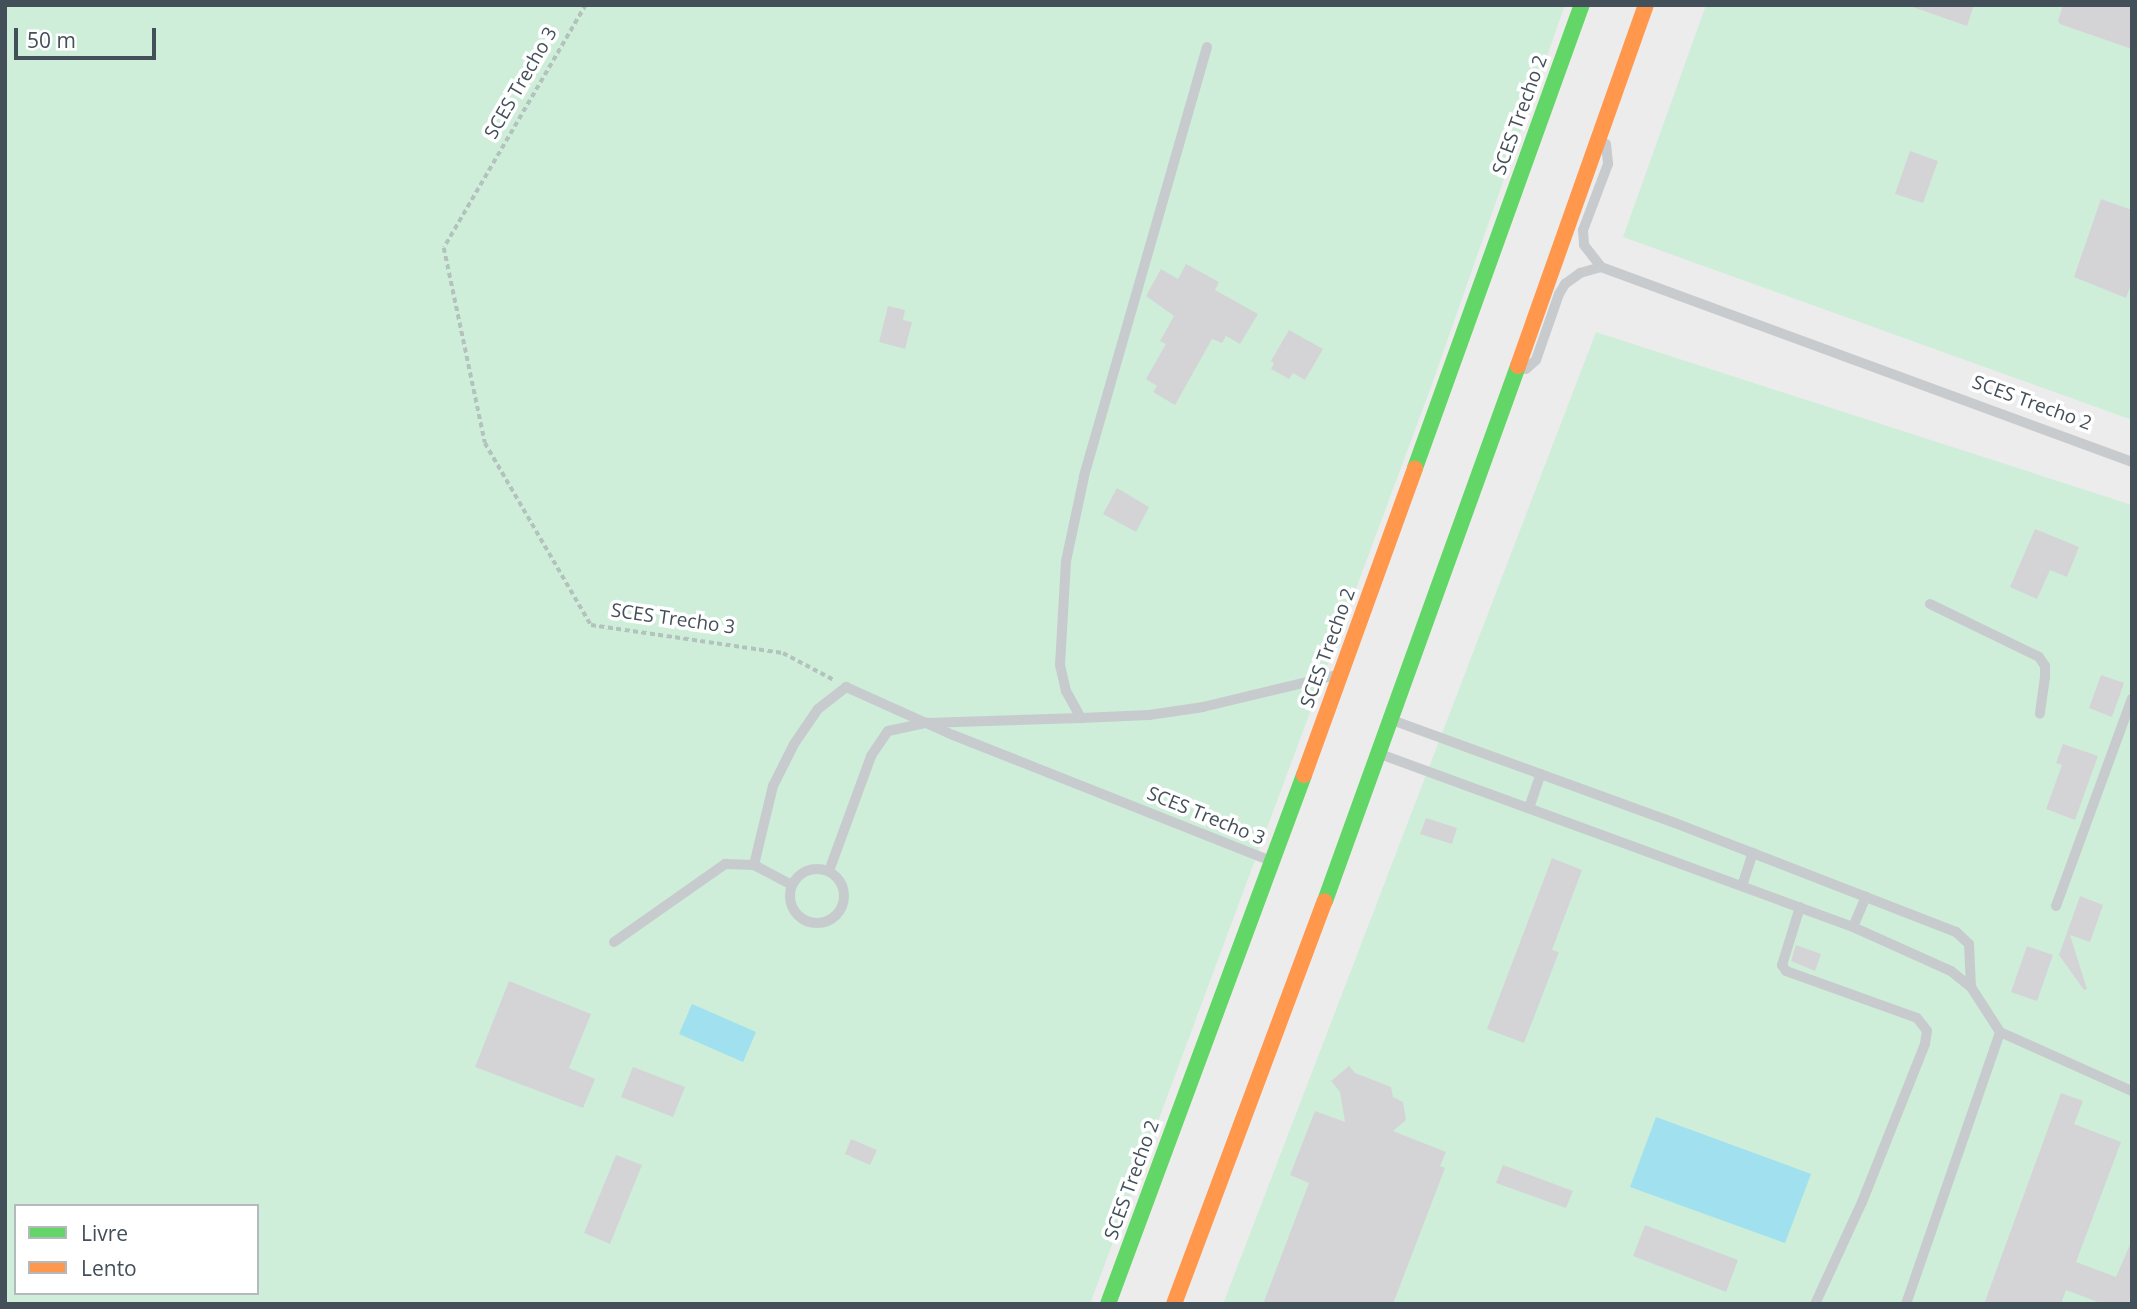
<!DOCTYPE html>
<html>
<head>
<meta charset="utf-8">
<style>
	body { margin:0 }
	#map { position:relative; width:2137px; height:1309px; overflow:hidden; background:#edecec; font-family:"Open Sans",sans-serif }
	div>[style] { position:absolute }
	.green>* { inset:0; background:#ceeeda }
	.water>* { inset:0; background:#a0e0ef }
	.building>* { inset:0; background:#d4d4d7 }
	.path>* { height:3.5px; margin-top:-1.75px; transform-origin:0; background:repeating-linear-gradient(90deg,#b4c2bd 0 5px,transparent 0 8.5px) }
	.lane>* { height:10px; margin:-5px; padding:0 5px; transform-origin:5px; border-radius:5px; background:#c8cbcd }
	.lane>.ring { margin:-5px; padding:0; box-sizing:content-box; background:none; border:10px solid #c8cbcd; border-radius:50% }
	.fast>* { height:16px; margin:-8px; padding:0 8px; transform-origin:8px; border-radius:8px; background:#63d668 }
	.slow>* { height:16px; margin:-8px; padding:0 8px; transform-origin:8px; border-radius:8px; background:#ff974d }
	span { translate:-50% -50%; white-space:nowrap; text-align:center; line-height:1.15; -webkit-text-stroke:7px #fff; paint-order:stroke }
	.street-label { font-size:19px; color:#434f59 }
	.frame { position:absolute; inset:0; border:7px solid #434f59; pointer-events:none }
	.legend { position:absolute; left:14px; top:1204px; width:245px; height:91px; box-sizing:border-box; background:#fff; border:2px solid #b4b9bd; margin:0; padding:9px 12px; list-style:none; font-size:21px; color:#434f59 }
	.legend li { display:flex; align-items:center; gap:14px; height:35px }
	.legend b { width:35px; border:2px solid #b4b9bd }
	.scale { position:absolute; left:14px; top:28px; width:142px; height:32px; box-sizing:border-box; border:4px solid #434f59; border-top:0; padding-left:9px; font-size:21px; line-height:24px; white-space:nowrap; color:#434f59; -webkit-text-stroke:5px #fff; paint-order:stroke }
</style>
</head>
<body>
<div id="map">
	<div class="green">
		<div style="clip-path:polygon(evenodd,5px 5px,1565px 5px,1431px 387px,1090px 1304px,5px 1304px,5px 5px,16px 1206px,257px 1206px,257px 1293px,16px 1293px,16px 1206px)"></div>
		<div style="clip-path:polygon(1706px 5px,2132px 5px,2132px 420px,1623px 237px)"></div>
		<div style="clip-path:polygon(1596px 332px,2132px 505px,2132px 1304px,1223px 1304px)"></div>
	</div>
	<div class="water">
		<div style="clip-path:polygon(692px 1004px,756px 1032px,743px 1062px,679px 1034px)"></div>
		<div style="clip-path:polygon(1656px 1117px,1811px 1174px,1785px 1243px,1630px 1187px)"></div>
	</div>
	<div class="building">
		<div style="clip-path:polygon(1907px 5px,1974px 5px,1967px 26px)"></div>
		<div style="clip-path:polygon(2063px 5px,2132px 5px,2132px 49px,2060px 24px,2058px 21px)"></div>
		<div style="clip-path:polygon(1910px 151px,1938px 161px,1923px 203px,1895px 194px)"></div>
		<div style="clip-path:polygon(2101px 199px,2132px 210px,2132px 281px,2126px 298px,2074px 277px)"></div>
		<div style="clip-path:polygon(1186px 264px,1219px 282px,1215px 290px,1258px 314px,1240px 344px,1226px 336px,1222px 343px,1212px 339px,1175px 405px,1153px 392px,1157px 386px,1146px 379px,1166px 344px,1160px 341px,1174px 316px,1146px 296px,1161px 269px,1178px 279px)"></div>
		<div style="clip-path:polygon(888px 306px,905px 310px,903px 320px,912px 322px,905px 349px,879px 342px)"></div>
		<div style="clip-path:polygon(1289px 330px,1323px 349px,1305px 380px,1293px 373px,1289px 379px,1271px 369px,1274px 363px,1271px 361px)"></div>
		<div style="clip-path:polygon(1117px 488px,1149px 507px,1136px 532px,1103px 514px)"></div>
		<div style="clip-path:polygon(2035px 529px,2079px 547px,2067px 577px,2050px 570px,2037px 599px,2010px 587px)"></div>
		<div style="clip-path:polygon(2101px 675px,2124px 683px,2112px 717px,2089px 708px)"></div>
		<div style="clip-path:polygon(2063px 744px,2098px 756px,2075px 820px,2046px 809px,2062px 765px,2056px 763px)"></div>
		<div style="clip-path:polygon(1426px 818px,1457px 828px,1452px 844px,1420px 834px)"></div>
		<div style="clip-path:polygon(1552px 858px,1582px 870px,1552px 950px,1559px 952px,1524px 1043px,1487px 1029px)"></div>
		<div style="clip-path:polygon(2080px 896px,2103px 905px,2090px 942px,2070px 935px,2087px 989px,2084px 990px,2059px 955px)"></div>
		<div style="clip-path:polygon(1796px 945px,1821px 954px,1815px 971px,1791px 961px)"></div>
		<div style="clip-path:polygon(2027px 946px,2053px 955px,2037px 1001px,2011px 992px)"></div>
		<div style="clip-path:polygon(509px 981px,591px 1014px,569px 1068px,595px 1079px,583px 1108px,475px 1067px)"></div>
		<div style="clip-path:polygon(1349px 1066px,1355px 1073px,1391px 1087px,1393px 1097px,1403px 1102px,1406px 1120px,1393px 1131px,1446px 1152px,1440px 1166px,1445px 1168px,1393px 1304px,1263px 1304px,1309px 1183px,1290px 1175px,1315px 1111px,1345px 1122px,1340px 1092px,1331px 1081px)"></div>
		<div style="clip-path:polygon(633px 1067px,685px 1087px,673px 1117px,621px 1097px)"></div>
		<div style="clip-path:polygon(2061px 1093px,2083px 1101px,2074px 1124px,2121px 1142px,2076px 1262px,2116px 1277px,2132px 1240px,2132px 1304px,2103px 1304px,2066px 1290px,2061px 1304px,1984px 1304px)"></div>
		<div style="clip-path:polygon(851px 1139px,877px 1150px,870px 1165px,845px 1154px)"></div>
		<div style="clip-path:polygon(616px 1155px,642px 1165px,610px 1244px,584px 1233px)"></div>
		<div style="clip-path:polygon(1503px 1165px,1573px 1191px,1566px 1208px,1496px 1183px)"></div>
		<div style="clip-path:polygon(1645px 1225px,1738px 1260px,1726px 1292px,1633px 1256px)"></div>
	</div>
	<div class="path">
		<div style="left:586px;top:5px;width:281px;rotate:120.3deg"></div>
		<div style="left:444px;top:248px;width:199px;rotate:78.1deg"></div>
		<div style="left:485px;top:443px;width:211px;rotate:59.8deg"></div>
		<div style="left:591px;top:625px;width:194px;rotate:8.3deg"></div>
		<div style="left:783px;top:653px;width:58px;rotate:27.9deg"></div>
	</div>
	<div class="lane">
		<div style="left:1207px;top:47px;width:447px;rotate:106deg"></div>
		<div style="left:1084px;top:477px;width:86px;rotate:102.1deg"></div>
		<div style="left:1066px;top:561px;width:104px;rotate:93.3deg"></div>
		<div style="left:1060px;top:665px;width:27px;rotate:77deg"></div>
		<div style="left:1066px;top:691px;width:31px;rotate:61deg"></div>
		<div style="left:1081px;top:718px;width:68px;rotate:-2.5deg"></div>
		<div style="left:1149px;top:715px;width:55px;rotate:-8.4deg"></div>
		<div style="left:1203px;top:707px;width:137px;rotate:-13.5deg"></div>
		<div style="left:1606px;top:144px;width:20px;rotate:84deg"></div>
		<div style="left:1608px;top:164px;width:71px;rotate:110.7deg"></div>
		<div style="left:1583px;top:230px;width:15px;rotate:86deg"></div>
		<div style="left:1584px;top:245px;width:28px;rotate:52deg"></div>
		<div style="left:1601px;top:267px;width:566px;rotate:20.16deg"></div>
		<div style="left:1526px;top:369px;width:13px;rotate:-42deg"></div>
		<div style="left:1536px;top:360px;width:70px;rotate:-70.8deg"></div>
		<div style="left:1559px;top:294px;width:12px;rotate:-59deg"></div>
		<div style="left:1565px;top:284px;width:19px;rotate:-36deg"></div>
		<div style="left:1580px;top:273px;width:22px;rotate:-16deg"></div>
		<div style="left:1930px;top:604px;width:121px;rotate:25.9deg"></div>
		<div style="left:2039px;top:657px;width:11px;rotate:56deg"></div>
		<div style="left:2045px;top:666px;width:11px;rotate:90deg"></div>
		<div style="left:2045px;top:677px;width:37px;rotate:98deg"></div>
		<div style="left:1380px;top:754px;width:504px;rotate:20.09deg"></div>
		<div style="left:1853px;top:927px;width:107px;rotate:24.2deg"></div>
		<div style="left:1951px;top:971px;width:26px;rotate:39deg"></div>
		<div style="left:1971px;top:987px;width:43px;rotate:-92.7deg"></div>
		<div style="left:1969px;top:944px;width:18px;rotate:-137deg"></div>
		<div style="left:1956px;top:932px;width:301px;rotate:-158.8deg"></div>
		<div style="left:1675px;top:823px;width:298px;rotate:-160deg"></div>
		<div style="left:1529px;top:808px;width:36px;rotate:-71deg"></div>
		<div style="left:754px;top:865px;width:81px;rotate:-76.5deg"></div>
		<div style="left:773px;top:786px;width:47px;rotate:-63.4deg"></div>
		<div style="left:794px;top:744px;width:42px;rotate:-55.6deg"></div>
		<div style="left:818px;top:709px;width:36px;rotate:-38deg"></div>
		<div style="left:846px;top:687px;width:117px;rotate:24.2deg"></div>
		<div style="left:953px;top:735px;width:339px;rotate:21.6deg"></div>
		<div class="ring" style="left:790px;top:869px;width:44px;height:44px"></div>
		<div style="left:829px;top:871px;width:122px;rotate:-69.9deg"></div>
		<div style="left:871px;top:756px;width:30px;rotate:-56deg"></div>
		<div style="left:888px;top:731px;width:40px;rotate:-12deg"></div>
		<div style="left:927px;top:723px;width:154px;rotate:-1.9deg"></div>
		<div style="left:1742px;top:886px;width:35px;rotate:-72deg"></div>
		<div style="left:2056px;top:906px;width:221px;rotate:-69.9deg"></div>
		<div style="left:1800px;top:907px;width:61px;rotate:107.2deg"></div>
		<div style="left:1782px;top:965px;width:7px;rotate:56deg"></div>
		<div style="left:1786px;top:971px;width:139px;rotate:19.7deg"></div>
		<div style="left:1917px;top:1018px;width:16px;rotate:52deg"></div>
		<div style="left:1927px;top:1031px;width:13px;rotate:99deg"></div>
		<div style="left:1925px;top:1044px;width:170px;rotate:111.7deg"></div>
		<div style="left:1862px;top:1202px;width:112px;rotate:114.7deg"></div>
		<div style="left:1853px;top:927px;width:33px;rotate:-67deg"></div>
		<div style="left:614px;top:942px;width:136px;rotate:-35.1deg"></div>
		<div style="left:725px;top:864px;width:29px;rotate:2deg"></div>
		<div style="left:754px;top:865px;width:43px;rotate:27.8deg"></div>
		<div style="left:1971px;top:987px;width:54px;rotate:57.2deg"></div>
		<div style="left:2000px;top:1032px;width:145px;rotate:24.1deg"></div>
		<div style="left:1906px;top:1304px;width:288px;rotate:-70.9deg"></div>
	</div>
	<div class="fast">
		<div style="left:1415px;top:468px;width:492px;rotate:-70.2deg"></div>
		<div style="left:1325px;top:901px;width:569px;rotate:-70.16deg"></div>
		<div style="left:1108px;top:1304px;width:564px;rotate:-69.67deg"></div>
	</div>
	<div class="slow">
		<div style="left:1518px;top:366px;width:383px;rotate:-70.5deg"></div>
		<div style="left:1304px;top:775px;width:326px;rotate:-70.1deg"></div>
		<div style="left:1174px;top:1304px;width:430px;rotate:-69.5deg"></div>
	</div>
	<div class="street-label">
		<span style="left:521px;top:83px;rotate:-60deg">SCES Trecho 3</span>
		<span style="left:1520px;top:115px;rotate:-70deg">SCES Trecho 2</span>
		<span style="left:2032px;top:403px;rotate:20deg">SCES Trecho 2</span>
		<span style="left:673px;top:619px;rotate:8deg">SCES Trecho 3</span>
		<span style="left:1328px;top:648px;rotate:-70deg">SCES Trecho 2</span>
		<span style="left:1206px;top:816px;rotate:22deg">SCES Trecho 3</span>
		<span style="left:1132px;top:1180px;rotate:-70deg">SCES Trecho 2</span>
	</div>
	<div class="frame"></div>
	<ul class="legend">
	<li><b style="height:9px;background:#63d668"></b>Livre</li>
	<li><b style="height:9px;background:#ff974d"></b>Lento</li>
	</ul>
	<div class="scale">50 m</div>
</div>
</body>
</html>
